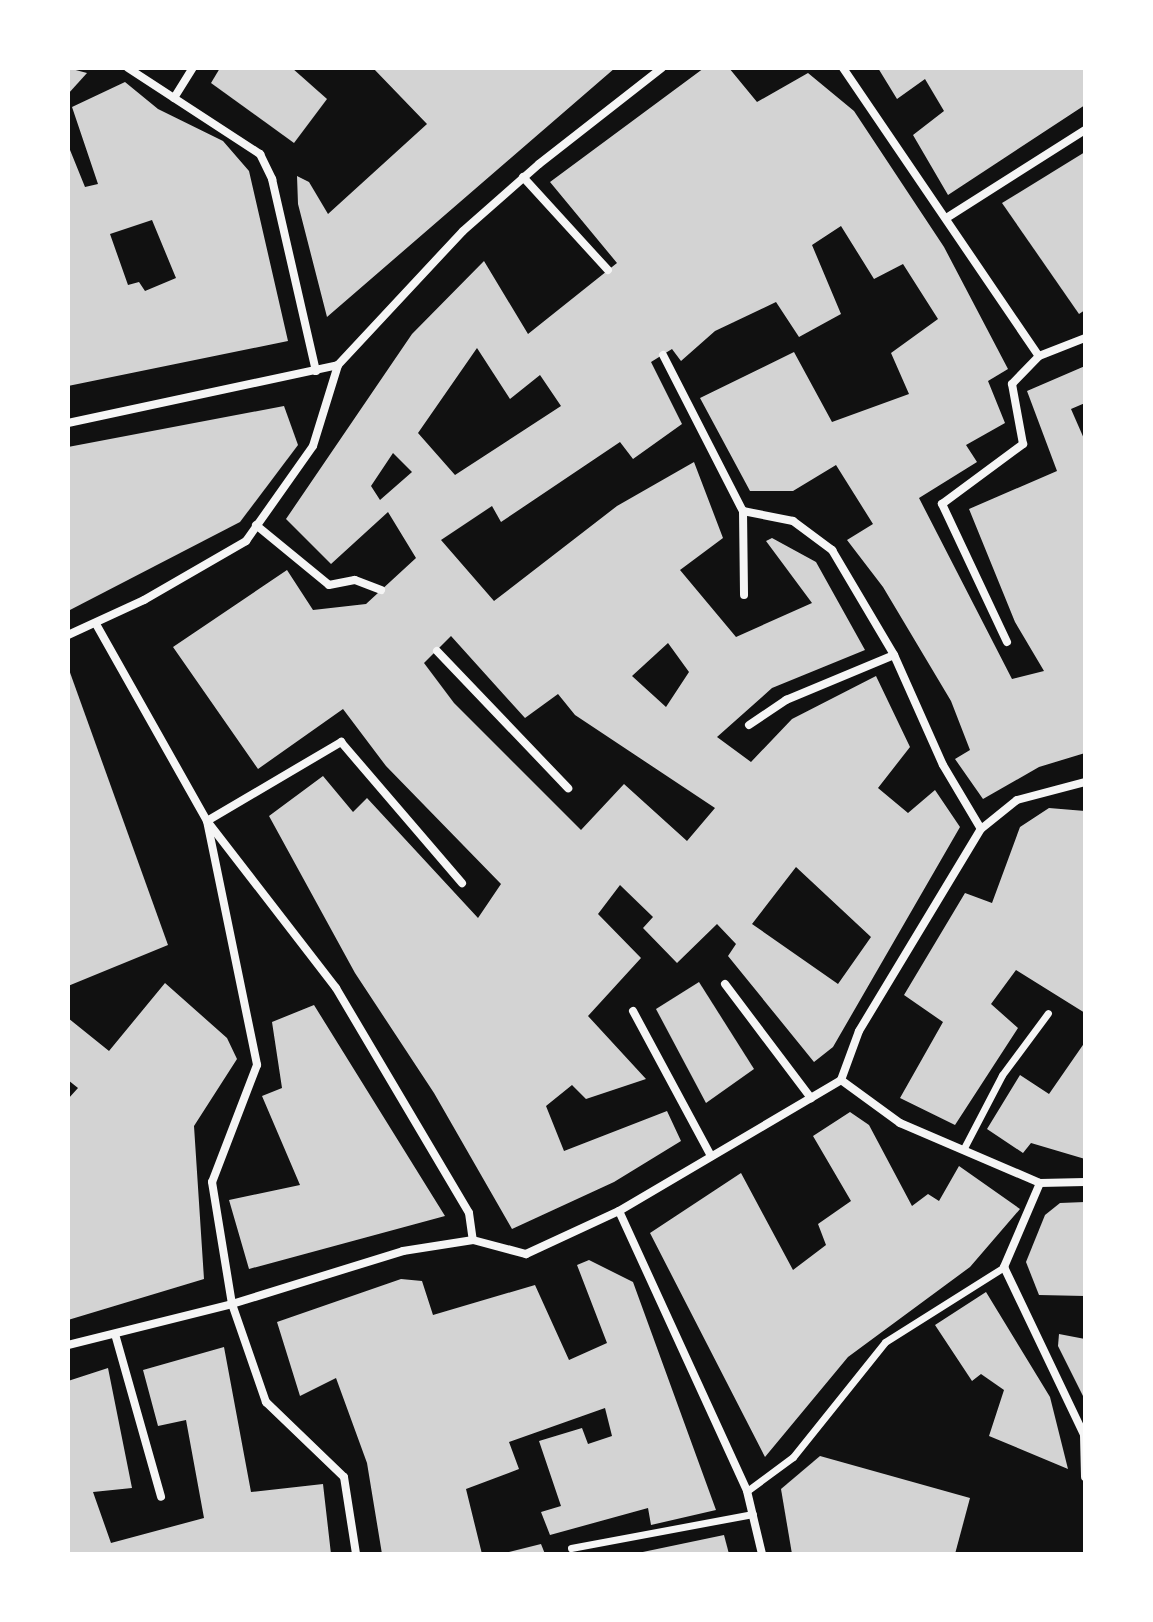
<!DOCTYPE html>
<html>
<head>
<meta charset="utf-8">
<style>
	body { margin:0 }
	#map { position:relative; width:1153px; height:1622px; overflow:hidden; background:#111; font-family:Montserrat,sans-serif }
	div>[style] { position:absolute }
	.building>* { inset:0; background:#d3d3d3 }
	.pedestrian>* { height:7px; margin:-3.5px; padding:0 3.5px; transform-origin:3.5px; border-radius:3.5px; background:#f5f5f5 }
	.minor>* { height:8px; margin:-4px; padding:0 4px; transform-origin:4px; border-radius:4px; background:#f5f5f5 }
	span { translate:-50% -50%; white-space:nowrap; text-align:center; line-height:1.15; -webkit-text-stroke:8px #fff; paint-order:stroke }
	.frame { position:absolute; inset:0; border:70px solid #fff; pointer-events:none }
</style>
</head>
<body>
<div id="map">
	<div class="building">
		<div style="clip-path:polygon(68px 68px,87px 73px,68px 94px)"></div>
		<div style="clip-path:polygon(220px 68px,292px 68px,327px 99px,294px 143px,211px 83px)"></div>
		<div style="clip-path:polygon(373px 68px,615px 68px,327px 317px,298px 204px,297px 176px,309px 182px,328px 214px,427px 124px)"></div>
		<div style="clip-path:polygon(evenodd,704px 68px,729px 68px,757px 102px,808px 73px,854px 111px,944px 247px,1008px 369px,988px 381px,1005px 423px,966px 445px,977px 462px,919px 498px,1012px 679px,1044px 671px,1015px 622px,969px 509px,1057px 471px,1027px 391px,1085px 366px,1085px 403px,1071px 409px,1085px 441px,1085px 753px,1039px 767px,983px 799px,955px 759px,970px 750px,951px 701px,883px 587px,847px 540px,873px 524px,836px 465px,793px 491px,750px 491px,700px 398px,794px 352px,832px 422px,909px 394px,891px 353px,938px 319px,903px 264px,874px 279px,841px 226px,812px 245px,841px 314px,799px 337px,776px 302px,715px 331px,681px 361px,672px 349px,651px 362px,682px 424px,633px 459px,620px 442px,501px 522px,492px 506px,441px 540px,494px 601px,617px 506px,694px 462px,723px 538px,680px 570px,736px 637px,812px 603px,766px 541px,772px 538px,816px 562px,865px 650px,772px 688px,717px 737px,751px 762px,792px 719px,876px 676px,910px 747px,878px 788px,908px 813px,935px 790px,960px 827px,833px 1047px,814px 1062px,728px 956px,736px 944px,717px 924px,677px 963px,643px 928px,653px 917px,620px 885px,598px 914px,641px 958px,588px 1016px,646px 1079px,586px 1099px,572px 1085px,546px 1106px,564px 1151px,667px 1111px,681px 1141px,614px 1182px,512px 1229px,434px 1093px,355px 973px,269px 816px,323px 776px,353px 812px,367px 798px,478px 918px,501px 884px,386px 766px,343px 709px,258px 769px,173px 647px,287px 570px,313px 610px,366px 604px,416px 558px,388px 512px,331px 564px,286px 519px,412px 334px,484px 261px,528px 334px,617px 263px,550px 182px,704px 68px,477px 348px,510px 399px,540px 375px,561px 406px,455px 475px,418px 433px,477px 348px,704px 68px,393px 453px,412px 472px,380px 500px,371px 486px,393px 453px,704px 68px,451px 636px,525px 718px,558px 694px,575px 715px,715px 808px,687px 841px,624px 784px,581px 830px,454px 703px,424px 663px,451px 636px,704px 68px,668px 643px,689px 672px,666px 707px,632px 676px,668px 643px,704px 68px,796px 867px,871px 937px,838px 984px,752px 924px,796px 867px)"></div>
		<div style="clip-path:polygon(878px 68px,1085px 68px,1085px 105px,948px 195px,913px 135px,944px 111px,925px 79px,897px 99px)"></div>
		<div style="clip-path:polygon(evenodd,125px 82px,158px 109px,223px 141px,249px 171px,288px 341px,68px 386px,68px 145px,85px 187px,98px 184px,72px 107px,125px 82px,152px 220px,176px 278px,145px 291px,139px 282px,128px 285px,110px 234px,152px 220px)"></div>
		<div style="clip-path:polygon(1085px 152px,1085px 310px,1079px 314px,1002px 203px)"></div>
		<div style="clip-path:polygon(284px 406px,298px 445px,240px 522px,68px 611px,68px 447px)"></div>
		<div style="clip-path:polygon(68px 667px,168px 945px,68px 986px)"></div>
		<div style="clip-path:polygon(1049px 808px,1085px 811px,1085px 1013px,1016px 970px,991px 1004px,1018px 1028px,955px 1125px,900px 1098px,943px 1022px,904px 995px,965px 893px,992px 903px,1020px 827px)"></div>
		<div style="clip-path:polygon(699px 982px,754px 1069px,706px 1103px,656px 1009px)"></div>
		<div style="clip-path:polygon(165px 983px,227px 1038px,237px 1059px,194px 1126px,204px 1279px,68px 1320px,68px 1099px,78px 1088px,68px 1080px,68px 1018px,109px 1051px)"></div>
		<div style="clip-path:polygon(314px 1005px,445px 1216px,249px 1269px,229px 1200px,300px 1185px,262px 1096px,282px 1088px,272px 1022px)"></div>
		<div style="clip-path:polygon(1085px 1042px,1085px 1159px,1031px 1143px,1023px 1153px,987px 1129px,1020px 1075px,1049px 1094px)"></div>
		<div style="clip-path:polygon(850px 1112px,869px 1125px,912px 1206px,928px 1194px,939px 1201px,959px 1166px,1020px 1209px,970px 1267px,848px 1357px,765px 1457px,650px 1233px,741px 1173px,793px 1270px,826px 1245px,818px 1224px,851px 1201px,813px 1136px)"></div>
		<div style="clip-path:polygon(1085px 1202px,1085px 1296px,1039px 1295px,1026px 1262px,1045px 1215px,1060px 1203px)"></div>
		<div style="clip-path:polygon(589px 1260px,633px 1282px,716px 1510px,651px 1525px,648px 1508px,550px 1535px,541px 1512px,561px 1506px,539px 1441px,582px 1428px,588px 1444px,612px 1436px,605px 1408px,509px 1442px,519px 1469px,466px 1489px,482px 1554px,382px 1554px,367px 1463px,336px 1378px,300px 1396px,277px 1322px,401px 1279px,422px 1281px,433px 1315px,535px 1285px,569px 1360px,607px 1343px,577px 1265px)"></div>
		<div style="clip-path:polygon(986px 1292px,1050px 1397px,1068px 1469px,989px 1436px,1004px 1390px,981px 1374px,972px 1381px,935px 1325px)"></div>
		<div style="clip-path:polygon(1059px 1334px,1085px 1339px,1085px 1400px,1058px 1346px)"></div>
		<div style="clip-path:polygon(224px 1347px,251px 1492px,323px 1484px,331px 1554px,68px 1554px,68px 1381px,108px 1368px,132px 1488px,93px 1492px,111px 1543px,204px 1518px,186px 1420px,158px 1426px,143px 1370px)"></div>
		<div style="clip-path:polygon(820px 1456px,970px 1498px,955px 1554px,792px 1554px,781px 1489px)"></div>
		<div style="clip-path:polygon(724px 1535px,729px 1554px,638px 1554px,638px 1553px)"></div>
		<div style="clip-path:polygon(541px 1544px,545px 1554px,506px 1554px,505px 1553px)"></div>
	</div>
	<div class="pedestrian">
		<div style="left:964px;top:1148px;width:82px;rotate:-62.5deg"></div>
		<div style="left:1002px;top:1075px;width:77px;rotate:-53.4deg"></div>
		<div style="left:747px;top:1491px;width:57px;rotate:-36.5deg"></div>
		<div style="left:793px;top:1457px;width:147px;rotate:-51.3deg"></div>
		<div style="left:885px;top:1342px;width:141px;rotate:-32.2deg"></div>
		<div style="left:571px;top:1548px;width:185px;rotate:-10.6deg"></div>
	</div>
	<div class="minor">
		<div style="left:128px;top:68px;width:158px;rotate:33.1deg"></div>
		<div style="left:260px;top:154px;width:28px;rotate:64deg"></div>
		<div style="left:272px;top:179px;width:197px;rotate:77.1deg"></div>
		<div style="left:843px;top:68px;width:348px;rotate:55.8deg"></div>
		<div style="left:1039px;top:356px;width:49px;rotate:-21.4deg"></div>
		<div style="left:174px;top:98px;width:36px;rotate:-58deg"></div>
		<div style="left:523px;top:177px;width:126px;rotate:47.6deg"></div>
		<div style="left:948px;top:217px;width:162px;rotate:-32.4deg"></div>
		<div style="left:663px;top:355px;width:175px;rotate:62.9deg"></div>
		<div style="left:743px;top:511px;width:51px;rotate:11.3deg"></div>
		<div style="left:793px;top:521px;width:49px;rotate:36.6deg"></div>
		<div style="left:832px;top:550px;width:122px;rotate:59.4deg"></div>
		<div style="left:894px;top:655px;width:120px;rotate:66deg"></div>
		<div style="left:943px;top:765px;width:74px;rotate:59.3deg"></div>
		<div style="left:68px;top:423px;width:276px;rotate:-12.1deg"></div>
		<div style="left:338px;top:365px;width:183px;rotate:-47deg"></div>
		<div style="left:463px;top:231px;width:101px;rotate:-41.4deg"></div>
		<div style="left:539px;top:164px;width:156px;rotate:-38deg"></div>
		<div style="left:743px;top:511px;width:84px;rotate:89.3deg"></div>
		<div style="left:256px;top:525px;width:94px;rotate:39.4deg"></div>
		<div style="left:329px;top:585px;width:26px;rotate:-11deg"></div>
		<div style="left:355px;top:580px;width:28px;rotate:21deg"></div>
		<div style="left:96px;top:624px;width:226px;rotate:60.6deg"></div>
		<div style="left:207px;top:821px;width:211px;rotate:52.3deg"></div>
		<div style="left:336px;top:988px;width:261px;rotate:59.4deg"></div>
		<div style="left:469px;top:1213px;width:27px;rotate:82deg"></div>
		<div style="left:68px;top:635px;width:84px;rotate:-24.7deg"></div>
		<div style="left:144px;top:600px;width:118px;rotate:-30deg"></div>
		<div style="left:246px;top:541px;width:116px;rotate:-54.8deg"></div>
		<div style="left:313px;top:446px;width:85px;rotate:-72.8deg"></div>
		<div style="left:1007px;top:642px;width:153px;rotate:-115.2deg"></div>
		<div style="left:942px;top:504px;width:101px;rotate:-36.5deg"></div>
		<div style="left:1023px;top:444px;width:61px;rotate:-100.4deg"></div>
		<div style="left:1012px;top:384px;width:39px;rotate:-46deg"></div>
		<div style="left:437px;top:651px;width:190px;rotate:46.3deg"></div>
		<div style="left:749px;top:725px;width:45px;rotate:-34deg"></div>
		<div style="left:786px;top:700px;width:117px;rotate:-22.6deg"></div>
		<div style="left:207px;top:821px;width:249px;rotate:78.4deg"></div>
		<div style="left:257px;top:1065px;width:125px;rotate:111deg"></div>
		<div style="left:212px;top:1182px;width:124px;rotate:80.7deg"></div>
		<div style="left:232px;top:1304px;width:104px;rotate:70.9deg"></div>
		<div style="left:266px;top:1402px;width:108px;rotate:43.9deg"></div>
		<div style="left:344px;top:1477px;width:78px;rotate:81.1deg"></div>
		<div style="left:207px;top:821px;width:156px;rotate:-30.5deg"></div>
		<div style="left:341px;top:742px;width:186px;rotate:49.4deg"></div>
		<div style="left:725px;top:984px;width:143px;rotate:53deg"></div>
		<div style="left:633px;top:1011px;width:165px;rotate:61.7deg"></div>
		<div style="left:841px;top:1080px;width:52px;rotate:-69.8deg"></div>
		<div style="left:859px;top:1031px;width:236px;rotate:-58.9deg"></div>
		<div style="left:981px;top:829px;width:46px;rotate:-38.9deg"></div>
		<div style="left:1017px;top:800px;width:70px;rotate:-14.8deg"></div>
		<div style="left:841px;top:1080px;width:73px;rotate:36.1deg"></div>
		<div style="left:900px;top:1123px;width:152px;rotate:23.2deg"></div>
		<div style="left:1040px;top:1183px;width:45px;rotate:-1.3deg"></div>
		<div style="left:1040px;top:1183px;width:91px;rotate:113.2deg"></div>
		<div style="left:1004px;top:1267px;width:186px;rotate:64.5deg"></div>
		<div style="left:1084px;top:1435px;width:42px;rotate:88.6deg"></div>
		<div style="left:619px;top:1211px;width:308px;rotate:65.4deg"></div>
		<div style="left:747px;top:1491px;width:65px;rotate:76.6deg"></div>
		<div style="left:115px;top:1334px;width:169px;rotate:74.2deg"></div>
		<div style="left:68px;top:1345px;width:169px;rotate:-14deg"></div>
		<div style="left:232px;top:1304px;width:179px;rotate:-17.2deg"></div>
		<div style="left:403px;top:1251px;width:71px;rotate:-8.9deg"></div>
		<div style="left:473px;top:1240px;width:55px;rotate:14.8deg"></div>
		<div style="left:526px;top:1254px;width:102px;rotate:-24.8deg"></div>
		<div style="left:619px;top:1211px;width:258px;rotate:-30.5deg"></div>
	</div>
	<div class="frame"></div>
</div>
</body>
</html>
